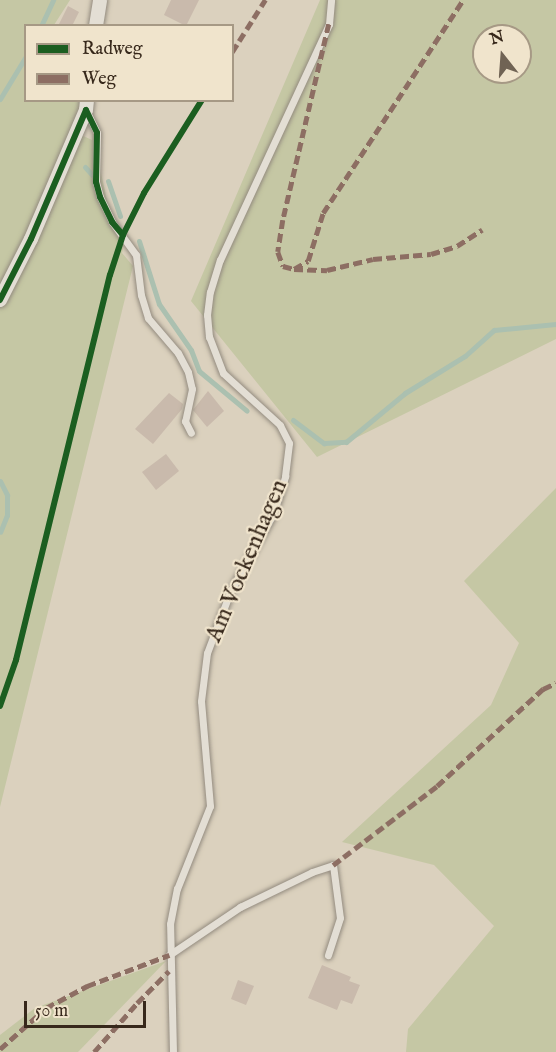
<!DOCTYPE html>
<html>
<head>
<meta charset="utf-8">
<style>
	body { margin:0 }
	#map { position:relative; width:556px; height:1052px; overflow:hidden; background:#dbd1be; font-family:"IM FELL English",serif }
	div>[style] { position:absolute }
	.green>* { inset:0; background:#c5c7a4 }
	.stream>* { height:5px; margin:-2.5px; padding:0 2.5px; transform-origin:2.5px; border-radius:2.5px; background:#abc0b0 }
	.building>* { inset:0; background:#c9baac }
	.roads { filter:drop-shadow(0 0 2px #938b7f) drop-shadow(0 0 2px #938b7f) }
	.service>* { height:7px; margin:-3.5px; padding:0 3.5px; transform-origin:3.5px; border-radius:3.5px; background:#e3ded4 }
	.minor>* { height:14px; margin:-7px; padding:0 7px; transform-origin:7px; border-radius:7px; background:#e3ded4 }
	.quiet>* { height:4.5px; margin-top:-2.25px; transform-origin:0; background:repeating-linear-gradient(90deg,#8d6e63 0 9px,transparent 0 13.5px) }
	.cycleway>* { height:6px; margin:-3px; padding:0 3px; transform-origin:3px; border-radius:3px; background:#1b5e20 }
	span { translate:-50% -50%; white-space:nowrap; text-align:center; line-height:1.15; -webkit-text-stroke:4.5px #f0e4cc; paint-order:stroke }
	.street-label { font-size:24px; color:#37281b }
	.legend { position:absolute; left:24px; top:24px; width:210px; height:78px; box-sizing:border-box; background:#f0e4cc; border:2px solid #a69985; margin:0; padding:8px 10px; list-style:none; font-size:18px; color:#37281b }
	.legend li { display:flex; align-items:center; gap:12px; height:30px }
	.legend b { width:30px; border:2px solid #a69985 }
	.north { position:absolute; left:472px; top:24px; width:60px; height:60px; box-sizing:border-box; background:#f0e4cc; border:2px solid #a69985; border-radius:50%; rotate:343deg; font-size:16px; font-weight:700; line-height:24px; text-align:center; color:#37281b }
	.north::after { content:''; display:block; margin:auto; width:21px; height:27px; background:#706354; clip-path:polygon(50% 0,100% 100%,50% 72%,0 100%) }
	.scale { position:absolute; left:24px; top:1001px; width:122px; height:27px; box-sizing:border-box; border:3px solid #37281b; border-top:0; padding-left:8px; font-size:18px; line-height:21px; white-space:nowrap; color:#37281b; -webkit-text-stroke:4px #f0e4cc; paint-order:stroke }
</style>
</head>
<body>
<div id="map">
	<div class="green">
		<div style="clip-path:polygon(0 0,70px 0,54px 25px,26px 26px,26px 100px,81px 101px,79px 134px,92px 140px,95px 117px,101px 173px,110px 214px,126px 236px,122px 253px,133px 266px,0 807px)"></div>
		<div style="clip-path:polygon(evenodd,320px 0,556px 0,556px 339px,317px 457px,191px 301px,320px 0,484px 36px,520px 36px,520px 72px,484px 72px,484px 36px)"></div>
		<div style="clip-path:polygon(556px 488px,556px 1052px,406px 1052px,408px 1029px,494px 926px,434px 865px,342px 842px,491px 705px,519px 643px,464px 581px)"></div>
		<div style="clip-path:polygon(166px 961px,78px 1052px,0 1052px,0 1035px,35px 1008px)"></div>
	</div>
	<div class="stream">
		<div style="left:41px;top:26px;width:29px;rotate:-65deg"></div>
		<div style="left:0;top:99px;width:50px;rotate:-58.8deg"></div>
		<div style="left:85px;top:167px;width:12px;rotate:48deg"></div>
		<div style="left:108px;top:181px;width:37px;rotate:71deg"></div>
		<div style="left:139px;top:241px;width:66px;rotate:72.4deg"></div>
		<div style="left:159px;top:304px;width:56px;rotate:55.2deg"></div>
		<div style="left:191px;top:350px;width:22px;rotate:69deg"></div>
		<div style="left:199px;top:371px;width:62px;rotate:39.8deg"></div>
		<div style="left:293px;top:420px;width:39px;rotate:37deg"></div>
		<div style="left:324px;top:443px;width:22px;rotate:-3deg"></div>
		<div style="left:346px;top:442px;width:77px;rotate:-39.7deg"></div>
		<div style="left:405px;top:393px;width:70px;rotate:-31.7deg"></div>
		<div style="left:465px;top:356px;width:39px;rotate:-42deg"></div>
		<div style="left:494px;top:330px;width:62px;rotate:-5.5deg"></div>
		<div style="left:0;top:481px;width:16px;rotate:63deg"></div>
		<div style="left:7px;top:495px;width:20px;rotate:90deg"></div>
		<div style="left:7px;top:515px;width:18px;rotate:112deg"></div>
	</div>
	<div class="building">
		<div style="clip-path:polygon(171px 0,199px 0,186px 26px,164px 15px)"></div>
		<div style="clip-path:polygon(68px 6px,79px 12px,72px 26px,58px 26px)"></div>
		<div style="clip-path:polygon(208px 391px,224px 411px,207px 427px,193px 410px)"></div>
		<div style="clip-path:polygon(169px 393px,183px 404px,182px 409px,153px 444px,135px 429px)"></div>
		<div style="clip-path:polygon(166px 454px,179px 471px,156px 490px,142px 472px)"></div>
		<div style="clip-path:polygon(322px 965px,351px 977px,349px 981px,360px 985px,352px 1004px,341px 1000px,337px 1010px,308px 998px)"></div>
		<div style="clip-path:polygon(238px 980px,254px 986px,246px 1005px,231px 999px)"></div>
	</div>
	<div class="roads">
		<div class="service">
			<div style="left:86px;top:110px;width:25px;rotate:64deg"></div>
			<div style="left:97px;top:133px;width:49px;rotate:91.2deg"></div>
			<div style="left:96px;top:182px;width:16px;rotate:75deg"></div>
			<div style="left:100px;top:197px;width:28px;rotate:64deg"></div>
			<div style="left:112px;top:222px;width:41px;rotate:54deg"></div>
			<div style="left:136px;top:255px;width:40px;rotate:82.9deg"></div>
			<div style="left:141px;top:295px;width:24px;rotate:73deg"></div>
			<div style="left:148px;top:318px;width:46px;rotate:49.4deg"></div>
			<div style="left:178px;top:353px;width:21px;rotate:62deg"></div>
			<div style="left:188px;top:372px;width:17px;rotate:77deg"></div>
			<div style="left:192px;top:389px;width:33px;rotate:102deg"></div>
			<div style="left:185px;top:421px;width:13px;rotate:63deg"></div>
			<div style="left:169px;top:955px;width:86px;rotate:-34.1deg"></div>
			<div style="left:240px;top:907px;width:80px;rotate:-25.9deg"></div>
			<div style="left:312px;top:872px;width:22px;rotate:-18deg"></div>
			<div style="left:333px;top:865px;width:53px;rotate:82.5deg"></div>
			<div style="left:340px;top:918px;width:39px;rotate:108deg"></div>
			<div style="left:173px;top:1052px;width:128px;rotate:-91.3deg"></div>
			<div style="left:170px;top:924px;width:36px;rotate:-79deg"></div>
			<div style="left:177px;top:889px;width:89px;rotate:-68.3deg"></div>
			<div style="left:210px;top:806px;width:105px;rotate:-94.9deg"></div>
			<div style="left:201px;top:701px;width:48px;rotate:-82.9deg"></div>
			<div style="left:207px;top:653px;width:65px;rotate:-69.3deg"></div>
			<div style="left:230px;top:592px;width:89px;rotate:-61.1deg"></div>
			<div style="left:273px;top:514px;width:40px;rotate:-72deg"></div>
			<div style="left:285px;top:476px;width:33px;rotate:-83deg"></div>
			<div style="left:289px;top:443px;width:20px;rotate:-117deg"></div>
			<div style="left:280px;top:425px;width:77px;rotate:-137.6deg"></div>
			<div style="left:223px;top:373px;width:39px;rotate:-111deg"></div>
			<div style="left:209px;top:337px;width:22px;rotate:-95deg"></div>
			<div style="left:207px;top:315px;width:23px;rotate:-83deg"></div>
			<div style="left:210px;top:292px;width:34px;rotate:-73deg"></div>
			<div style="left:220px;top:260px;width:260px;rotate:-65.2deg"></div>
			<div style="left:329px;top:24px;width:24px;rotate:-85deg"></div>
		</div>
		<div class="minor">
			<div style="left:96px;top:26px;width:26px;rotate:-81deg"></div>
			<div style="left:0;top:300px;width:68px;rotate:-63.1deg"></div>
			<div style="left:31px;top:239px;width:140px;rotate:-66.9deg"></div>
			<div style="left:86px;top:110px;width:10px;rotate:-84deg"></div>
		</div>
	</div>
	<div class="quiet">
		<div style="left:329px;top:24px;width:201px;rotate:103.2deg"></div>
		<div style="left:283px;top:220px;width:32px;rotate:99deg"></div>
		<div style="left:278px;top:252px;width:15px;rotate:70deg"></div>
		<div style="left:283px;top:266px;width:11px;rotate:15deg"></div>
		<div style="left:294px;top:269px;width:16px;rotate:-30deg"></div>
		<div style="left:308px;top:261px;width:50px;rotate:-72.6deg"></div>
		<div style="left:323px;top:213px;width:255px;rotate:-56.7deg"></div>
		<div style="left:232px;top:52px;width:62px;rotate:-57.6deg"></div>
		<div style="left:294px;top:269px;width:33px;rotate:2deg"></div>
		<div style="left:327px;top:270px;width:47px;rotate:-13.4deg"></div>
		<div style="left:373px;top:259px;width:58px;rotate:-4.9deg"></div>
		<div style="left:431px;top:254px;width:27px;rotate:-17deg"></div>
		<div style="left:457px;top:246px;width:30px;rotate:-33deg"></div>
		<div style="left:333px;top:865px;width:131px;rotate:-37.2deg"></div>
		<div style="left:437px;top:786px;width:144px;rotate:-42.5deg"></div>
		<div style="left:543px;top:689px;width:14px;rotate:-25deg"></div>
		<div style="left:0;top:1049px;width:62px;rotate:-41.7deg"></div>
		<div style="left:46px;top:1008px;width:47px;rotate:-28.2deg"></div>
		<div style="left:87px;top:986px;width:88px;rotate:-20.7deg"></div>
		<div style="left:94px;top:1052px;width:65px;rotate:-48.7deg"></div>
		<div style="left:137px;top:1003px;width:45px;rotate:-45deg"></div>
	</div>
	<div class="cycleway">
		<div style="left:86px;top:110px;width:25px;rotate:64deg"></div>
		<div style="left:97px;top:133px;width:49px;rotate:91.2deg"></div>
		<div style="left:96px;top:182px;width:16px;rotate:75deg"></div>
		<div style="left:100px;top:197px;width:28px;rotate:64deg"></div>
		<div style="left:112px;top:222px;width:17px;rotate:50deg"></div>
		<div style="left:0;top:300px;width:68px;rotate:-63.1deg"></div>
		<div style="left:31px;top:239px;width:140px;rotate:-66.9deg"></div>
		<div style="left:0;top:706px;width:49px;rotate:-70.8deg"></div>
		<div style="left:16px;top:660px;width:396px;rotate:-76.3deg"></div>
		<div style="left:110px;top:275px;width:42px;rotate:-72deg"></div>
		<div style="left:123px;top:235px;width:47px;rotate:-63.4deg"></div>
		<div style="left:144px;top:193px;width:110px;rotate:-58.1deg"></div>
	</div>
	<div class="street-label">
		<span style="left:247px;top:561px;rotate:-67deg">Am Vockenhagen</span>
	</div>
	<ul class="legend">
	<li><b style="height:8px;background:#1b5e20"></b>Radweg</li>
	<li><b style="height:8px;background:#8d6e63"></b>Weg</li>
	</ul>
	<div class="north">N</div>
	<div class="scale">50 m</div>
</div>
</body>
</html>
